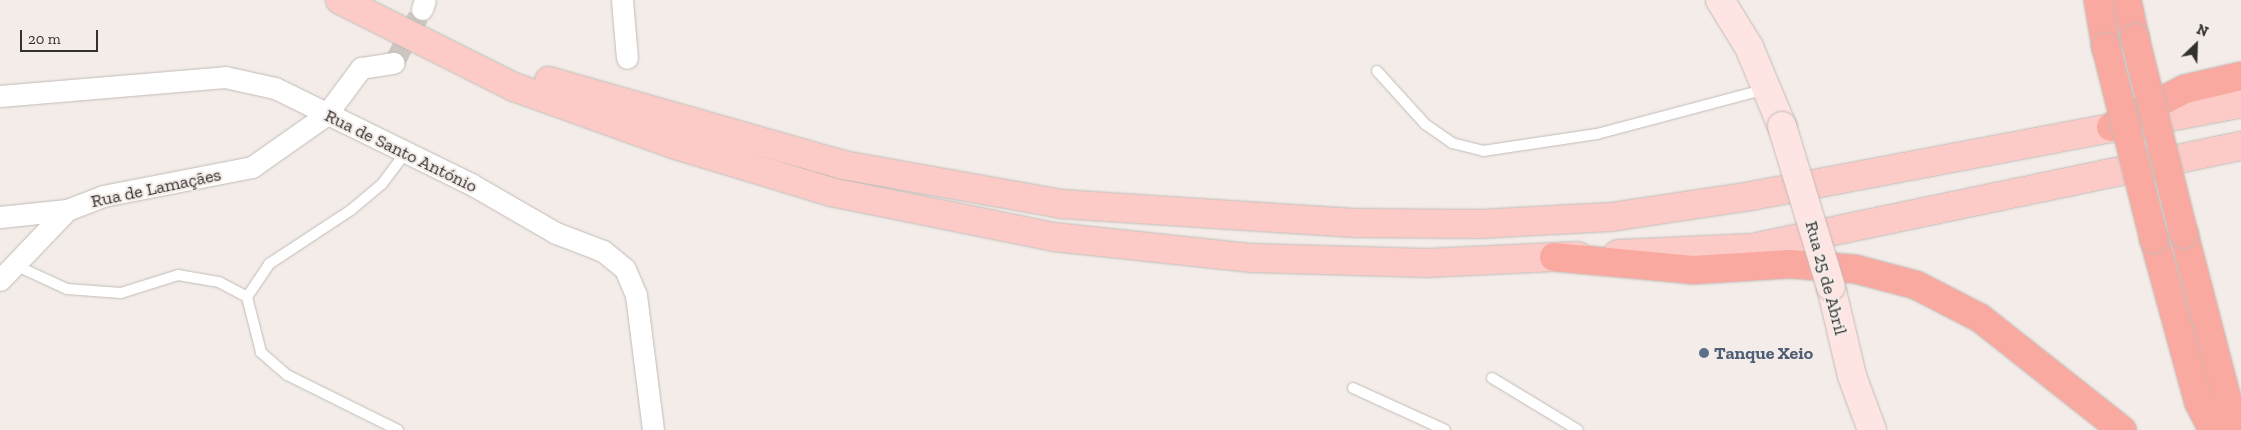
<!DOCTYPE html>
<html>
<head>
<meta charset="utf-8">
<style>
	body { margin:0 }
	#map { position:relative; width:2241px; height:430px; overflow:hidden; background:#f3ece8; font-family:"Zilla Slab",serif }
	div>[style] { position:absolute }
	.street-tunnel>* { height:21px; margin-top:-10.5px; transform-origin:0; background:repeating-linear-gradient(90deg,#cdc7c3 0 21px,transparent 0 32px) }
	.roads { filter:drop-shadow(0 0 1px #c2bbb7) drop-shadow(0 0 1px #c2bbb7) }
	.lane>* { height:10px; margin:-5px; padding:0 5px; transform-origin:5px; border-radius:5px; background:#fff }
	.street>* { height:21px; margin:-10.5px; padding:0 10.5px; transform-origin:10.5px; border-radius:10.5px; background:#fff }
	.secondary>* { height:28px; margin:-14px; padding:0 14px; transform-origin:14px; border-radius:14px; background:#fee5e3 }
	.primary>* { height:28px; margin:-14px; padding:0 14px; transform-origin:14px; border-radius:14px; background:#fccbc7 }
	.highway>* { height:28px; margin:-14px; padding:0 14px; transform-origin:14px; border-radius:14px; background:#faa9a1 }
	.bridges { filter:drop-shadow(0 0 1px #c2bbb7) drop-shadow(0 0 1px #c2bbb7) }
	.secondary-bridge>* { height:28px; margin:-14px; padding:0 14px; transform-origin:14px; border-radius:14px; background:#fee5e3 }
	.highway-bridge>* { height:28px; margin:-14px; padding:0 14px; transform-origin:14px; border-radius:14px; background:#faa9a1 }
	.dots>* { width:14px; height:14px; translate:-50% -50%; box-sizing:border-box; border:2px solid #f3ece8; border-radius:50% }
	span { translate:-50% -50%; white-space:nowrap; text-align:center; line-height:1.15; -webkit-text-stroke:4px #f3ece8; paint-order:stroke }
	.street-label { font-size:18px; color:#33312f }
	.service-label { font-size:18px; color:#4e5e75; font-weight:700 }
	.left { translate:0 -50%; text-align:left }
	.north { position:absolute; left:2171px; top:20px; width:50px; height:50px; -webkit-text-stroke:4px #f3ece8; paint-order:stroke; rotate:24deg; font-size:14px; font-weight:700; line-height:20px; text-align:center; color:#33312f }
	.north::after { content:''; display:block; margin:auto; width:18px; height:22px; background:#33312f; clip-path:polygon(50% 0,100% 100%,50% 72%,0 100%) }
	.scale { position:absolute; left:20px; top:30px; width:78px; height:22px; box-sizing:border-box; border:2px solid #33312f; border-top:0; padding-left:6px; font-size:15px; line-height:18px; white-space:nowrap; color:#33312f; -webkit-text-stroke:4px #f3ece8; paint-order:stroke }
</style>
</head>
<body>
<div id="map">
	<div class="street-tunnel">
		<div style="left:394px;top:63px;width:61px;rotate:-62.6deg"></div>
	</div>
	<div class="roads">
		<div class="lane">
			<div style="left:1377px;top:71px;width:72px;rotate:47.8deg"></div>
			<div style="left:1425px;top:124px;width:33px;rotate:35deg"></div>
			<div style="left:1452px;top:143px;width:32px;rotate:14deg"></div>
			<div style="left:1483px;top:151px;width:115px;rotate:-8.5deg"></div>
			<div style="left:1597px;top:134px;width:175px;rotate:-14.9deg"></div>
			<div style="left:17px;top:266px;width:55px;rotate:24.7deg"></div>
			<div style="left:67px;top:289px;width:54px;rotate:4.2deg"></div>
			<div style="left:121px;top:293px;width:60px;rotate:-17.5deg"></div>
			<div style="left:178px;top:275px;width:42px;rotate:9.7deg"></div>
			<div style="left:219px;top:282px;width:32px;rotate:28deg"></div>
			<div style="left:1492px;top:378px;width:100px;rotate:31.2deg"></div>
			<div style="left:1353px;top:388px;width:101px;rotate:24.5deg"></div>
			<div style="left:398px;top:430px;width:124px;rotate:-153.6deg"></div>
			<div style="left:287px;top:375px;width:35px;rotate:-139deg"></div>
			<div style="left:261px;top:352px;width:57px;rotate:-104.3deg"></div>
			<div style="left:247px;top:297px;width:40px;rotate:-56deg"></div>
			<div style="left:269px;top:264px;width:98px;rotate:-33.4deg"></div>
			<div style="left:351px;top:210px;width:40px;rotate:-40deg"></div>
			<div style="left:382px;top:184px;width:39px;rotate:-53deg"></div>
		</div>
		<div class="street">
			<div style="left:622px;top:0;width:58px;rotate:85.1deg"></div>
			<div style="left:422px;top:9px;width:9px;rotate:-72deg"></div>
			<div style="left:0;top:96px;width:226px;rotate:-4.8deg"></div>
			<div style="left:225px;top:77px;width:51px;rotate:12.4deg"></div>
			<div style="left:275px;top:88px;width:218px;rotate:26.1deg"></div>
			<div style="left:471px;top:184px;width:98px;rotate:30deg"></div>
			<div style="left:556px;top:233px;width:50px;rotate:21deg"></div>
			<div style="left:603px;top:251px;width:28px;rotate:39deg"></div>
			<div style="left:625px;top:269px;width:28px;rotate:67deg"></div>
			<div style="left:636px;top:295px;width:136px;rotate:82.8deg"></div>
			<div style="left:0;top:217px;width:67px;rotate:-6deg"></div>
			<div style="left:0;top:280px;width:97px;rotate:-46.3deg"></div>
			<div style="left:67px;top:210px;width:39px;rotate:-21deg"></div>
			<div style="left:103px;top:196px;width:152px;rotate:-11deg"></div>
			<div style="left:252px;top:167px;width:90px;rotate:-35.1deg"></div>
			<div style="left:326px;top:115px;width:59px;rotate:-53.3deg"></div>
			<div style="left:361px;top:68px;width:33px;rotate:-9deg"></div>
		</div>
		<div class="secondary">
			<div style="left:1720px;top:0;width:55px;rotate:58.3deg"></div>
			<div style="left:1749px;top:47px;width:86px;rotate:67.3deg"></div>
			<div style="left:1831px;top:287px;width:91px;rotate:76.7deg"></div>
			<div style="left:1852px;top:376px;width:58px;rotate:69.7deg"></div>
		</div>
		<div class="primary">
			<div style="left:340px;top:0;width:195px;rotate:26.6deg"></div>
			<div style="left:514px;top:87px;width:175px;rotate:19.7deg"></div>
			<div style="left:679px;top:146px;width:159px;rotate:16.8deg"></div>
			<div style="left:831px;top:192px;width:227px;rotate:11.4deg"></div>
			<div style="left:1054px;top:237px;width:199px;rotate:6.1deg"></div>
			<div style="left:1252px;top:258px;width:175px;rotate:1.6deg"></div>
			<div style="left:1427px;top:263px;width:151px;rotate:-2.7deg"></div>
			<div style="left:549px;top:81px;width:306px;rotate:15.9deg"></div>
			<div style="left:843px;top:165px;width:221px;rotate:10.1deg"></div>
			<div style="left:1061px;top:204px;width:298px;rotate:3.7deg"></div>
			<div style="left:1358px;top:223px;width:122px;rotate:0.5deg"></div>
			<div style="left:1480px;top:224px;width:131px;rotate:-3.1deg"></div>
			<div style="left:1611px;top:217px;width:142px;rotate:-8.5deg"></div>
			<div style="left:1751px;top:196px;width:499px;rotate:-10.7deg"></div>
			<div style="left:1618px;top:254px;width:134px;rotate:-2.6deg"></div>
			<div style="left:1752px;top:248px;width:500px;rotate:-11.8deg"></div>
		</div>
		<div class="highway">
			<div style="left:2098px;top:0;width:48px;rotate:80.3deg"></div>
			<div style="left:2127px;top:0;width:39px;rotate:78deg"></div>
			<div style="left:2111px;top:127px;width:83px;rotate:-27.2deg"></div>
			<div style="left:2185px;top:89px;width:57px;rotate:-13.1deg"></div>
			<div style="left:2184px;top:234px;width:175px;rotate:75.4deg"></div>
			<div style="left:2228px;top:403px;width:26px;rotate:61deg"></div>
			<div style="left:2154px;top:239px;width:170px;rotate:74.7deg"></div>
			<div style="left:2199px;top:403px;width:30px;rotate:63deg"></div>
			<div style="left:1554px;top:257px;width:140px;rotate:5.3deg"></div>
			<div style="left:1693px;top:270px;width:97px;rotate:-3.5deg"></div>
			<div style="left:1790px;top:264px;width:65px;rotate:4.4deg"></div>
			<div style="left:1855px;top:269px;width:63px;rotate:14.7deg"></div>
			<div style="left:1916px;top:285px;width:72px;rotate:27.3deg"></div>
			<div style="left:1980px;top:318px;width:181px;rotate:38.3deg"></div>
		</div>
	</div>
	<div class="bridges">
		<div class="secondary-bridge">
			<div style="left:1782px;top:126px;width:168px;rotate:73.1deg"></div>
		</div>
		<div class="highway-bridge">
			<div style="left:2135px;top:38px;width:202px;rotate:76deg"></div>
			<div style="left:2106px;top:47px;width:198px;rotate:76deg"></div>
		</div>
	</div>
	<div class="dots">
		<div style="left:1704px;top:353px;background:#5c6f8a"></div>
	</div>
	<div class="street-label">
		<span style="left:401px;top:151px;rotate:26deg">Rua de Santo António</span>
		<span style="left:156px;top:188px;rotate:-12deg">Rua de Lamaçães</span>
		<span style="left:1826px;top:278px;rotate:75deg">Rua 25 de Abril</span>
	</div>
	<div class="service-label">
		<span class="left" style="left:1714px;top:353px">Tanque Xeio</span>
	</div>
	<div class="north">N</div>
	<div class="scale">20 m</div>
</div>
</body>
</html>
